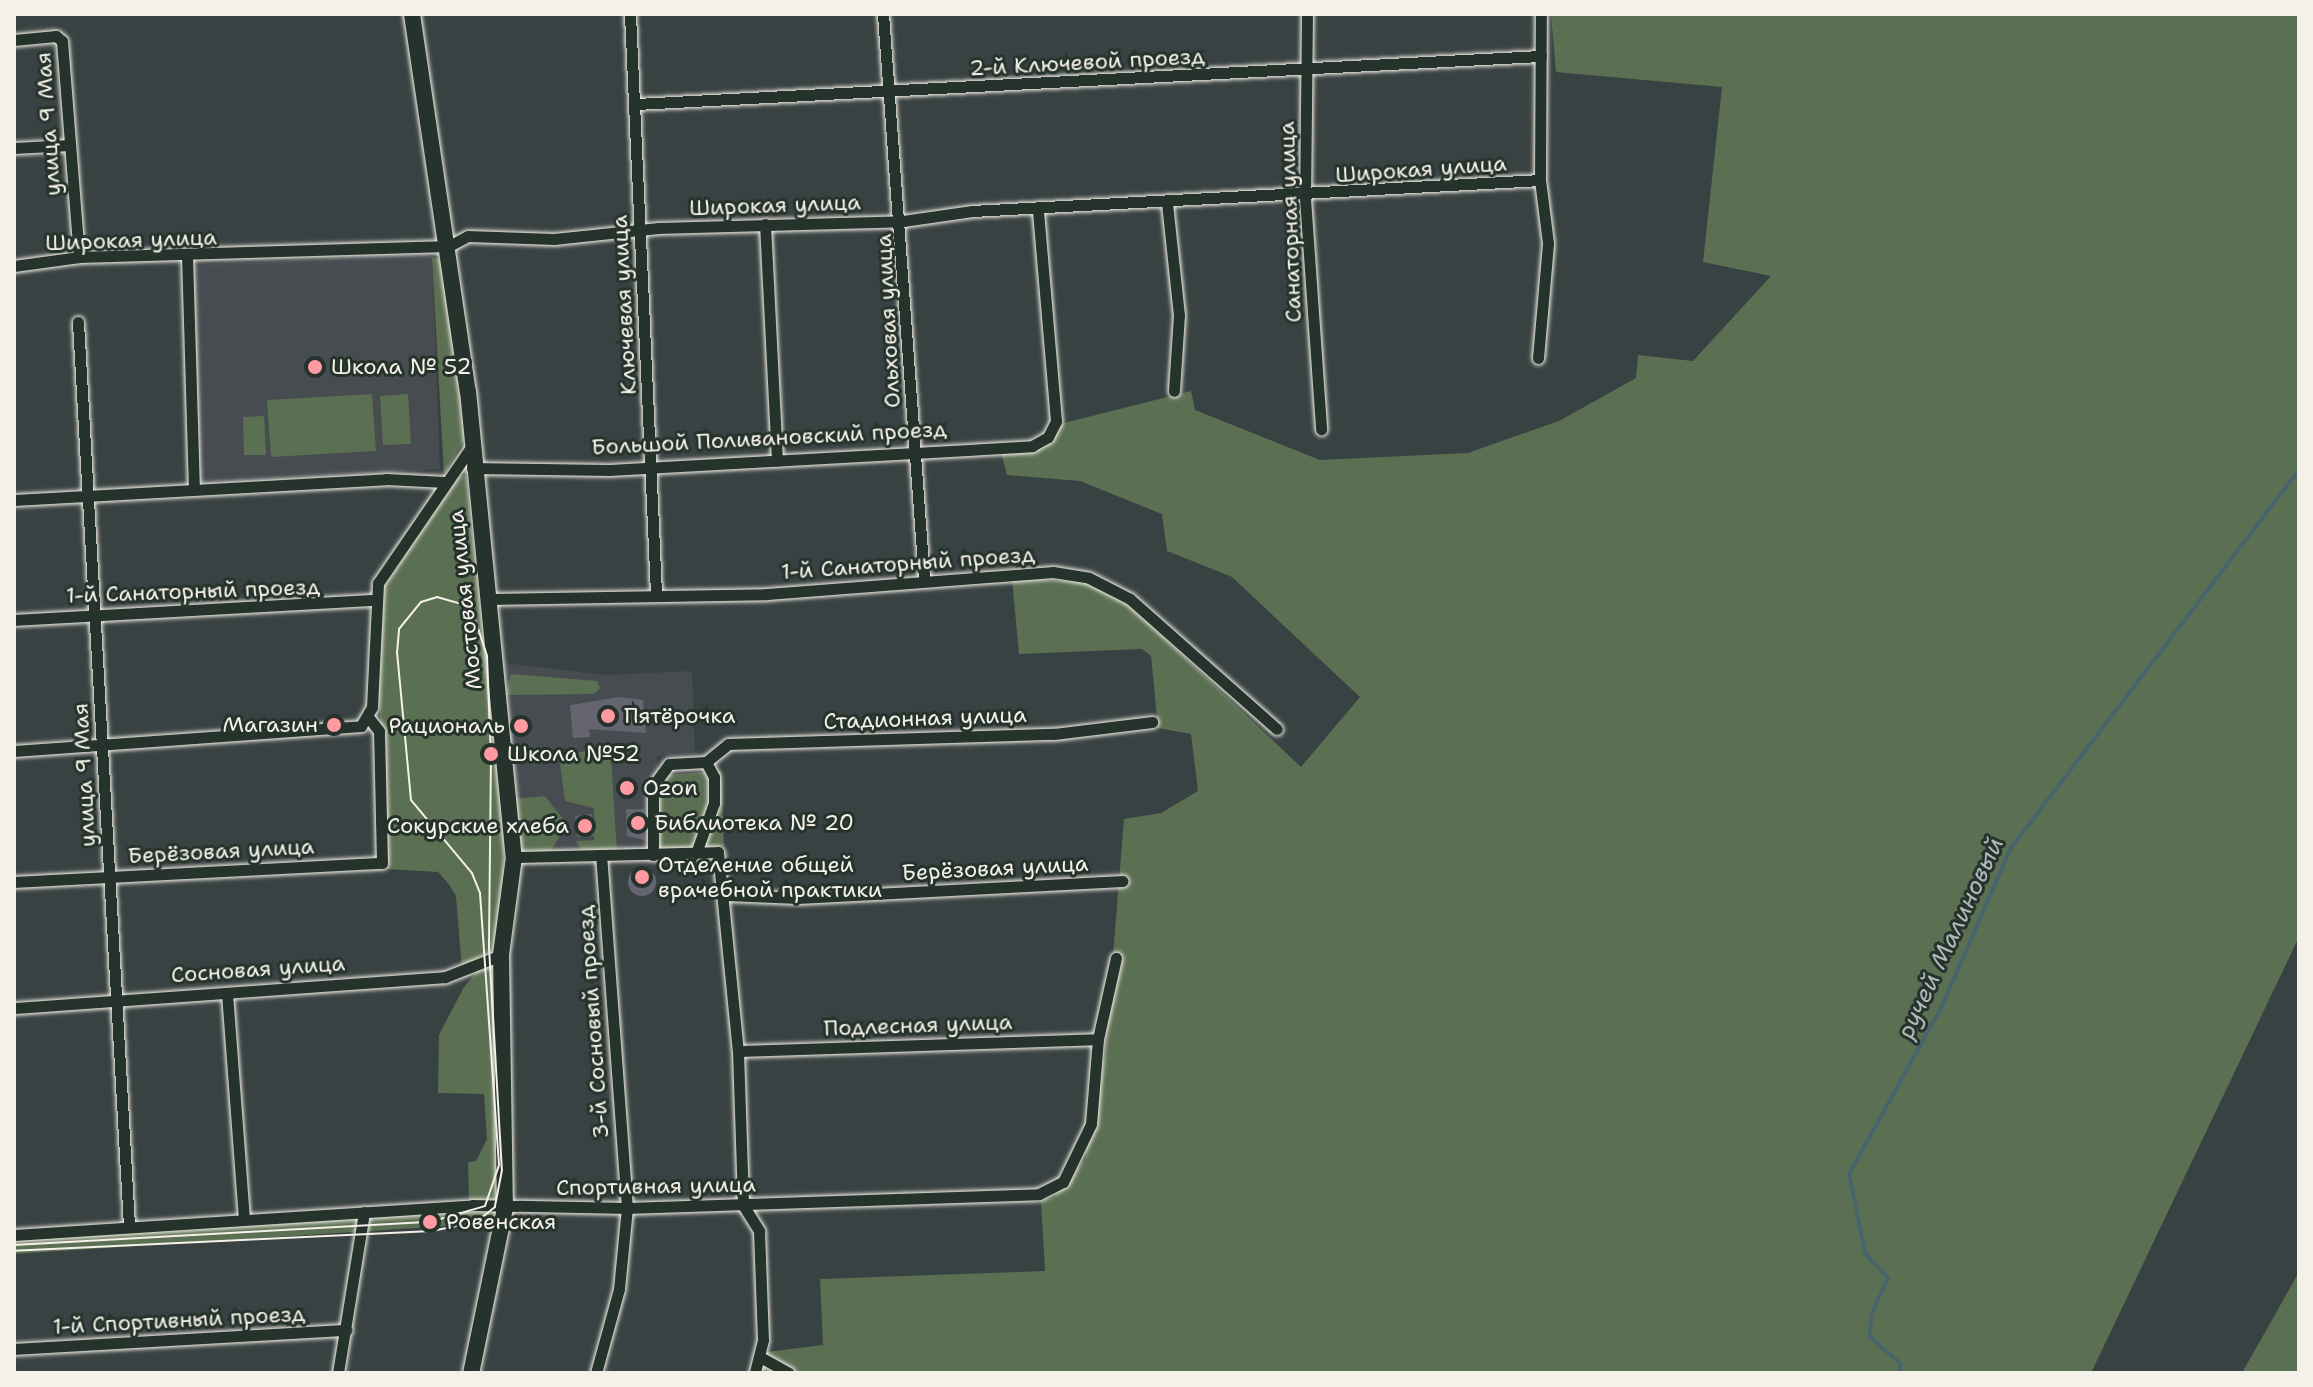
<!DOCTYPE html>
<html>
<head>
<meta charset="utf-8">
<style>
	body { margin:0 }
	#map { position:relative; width:2313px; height:1387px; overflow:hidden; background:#394242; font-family:"Shantell Sans",sans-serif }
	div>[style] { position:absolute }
	.built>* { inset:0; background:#464c50 }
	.green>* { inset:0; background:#5b6f52 }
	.stream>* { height:4px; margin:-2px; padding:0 2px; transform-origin:2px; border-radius:2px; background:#48656d }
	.building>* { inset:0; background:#656572 }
	.round { border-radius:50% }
	.roads { filter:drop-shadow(0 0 2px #f4f1e8) drop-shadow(0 0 2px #f4f1e8) }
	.street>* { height:11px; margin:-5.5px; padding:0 5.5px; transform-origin:5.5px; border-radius:5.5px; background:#26332d }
	.secondary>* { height:16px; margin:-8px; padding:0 8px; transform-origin:8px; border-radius:8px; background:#26332d }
	.tram>* { height:2px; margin:-1px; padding:0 1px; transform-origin:1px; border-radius:1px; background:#f4f1e8 }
	.dots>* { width:22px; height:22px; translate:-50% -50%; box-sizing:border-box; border:4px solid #26332d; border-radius:50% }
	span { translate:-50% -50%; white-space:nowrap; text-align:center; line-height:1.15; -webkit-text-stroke:6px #26332d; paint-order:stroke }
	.street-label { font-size:22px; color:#f4f1e8 }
	.poi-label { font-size:22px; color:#f4f1e8 }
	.left { translate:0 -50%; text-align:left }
	.right { translate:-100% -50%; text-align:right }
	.water-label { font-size:24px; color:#afb9b7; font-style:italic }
	.frame { position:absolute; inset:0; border:16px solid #f4f1e8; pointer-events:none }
</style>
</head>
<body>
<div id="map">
	<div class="built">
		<div style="clip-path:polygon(423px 254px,432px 257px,440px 469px,199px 482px,191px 265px)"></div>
		<div style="clip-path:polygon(504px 663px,606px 675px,692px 671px,695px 754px,657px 756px,660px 850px,528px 855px,517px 842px)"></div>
	</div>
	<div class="green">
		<div style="clip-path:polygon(1551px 14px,2299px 14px,2299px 937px,2091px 1373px,759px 1373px,767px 1352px,823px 1345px,820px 1279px,1045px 1271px,1041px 1201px,1054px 1197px,1085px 1160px,1105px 1055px,1124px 819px,1161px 813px,1198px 791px,1191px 734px,1158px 728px,1151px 656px,1142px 649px,1019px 654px,1012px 579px,1087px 582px,1124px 600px,1301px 767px,1360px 697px,1232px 577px,1167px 551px,1162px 514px,1080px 481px,1007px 475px,1000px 448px,1033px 448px,1056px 425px,1191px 391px,1195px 410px,1320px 460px,1468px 453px,1559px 421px,1636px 378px,1638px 355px,1693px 361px,1771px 276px,1703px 262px,1722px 87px,1556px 72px)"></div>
		<div style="clip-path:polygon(432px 257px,442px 260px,465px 438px,444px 474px)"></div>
		<div style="clip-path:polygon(372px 394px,376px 451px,271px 457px,267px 400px)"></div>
		<div style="clip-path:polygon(408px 394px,411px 444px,383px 445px,380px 396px)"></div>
		<div style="clip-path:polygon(264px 416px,266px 455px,244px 455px,243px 417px)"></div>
		<div style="clip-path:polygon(466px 475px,504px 836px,503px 902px,494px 948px,462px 970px,456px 896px,448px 883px,438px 872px,387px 869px,378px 673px,384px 587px,457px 478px)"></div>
		<div style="clip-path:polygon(511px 674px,597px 681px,600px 688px,594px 694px,506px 695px)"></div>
		<div style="clip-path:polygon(602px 748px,611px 758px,617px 852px,583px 853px,576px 841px,594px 840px,594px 808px,565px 801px,559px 756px)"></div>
		<div style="clip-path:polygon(721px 771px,724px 846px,660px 850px,657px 785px,666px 775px)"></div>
		<div style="clip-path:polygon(545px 796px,564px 820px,560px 836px,549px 854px,528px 855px,521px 851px,514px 799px)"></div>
		<div style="clip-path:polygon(494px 964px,499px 1195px,495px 1201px,469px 1201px,468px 1162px,476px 1161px,487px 1139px,484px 1094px,438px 1093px,439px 1035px,464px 987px,480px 968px)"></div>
		<div style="clip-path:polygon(473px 1207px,489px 1209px,492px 1223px,14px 1254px,14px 1240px)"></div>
		<div style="clip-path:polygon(2299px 1272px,2299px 1373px,2242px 1373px)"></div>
	</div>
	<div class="stream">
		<div style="left:1898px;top:1373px;width:9px;rotate:-72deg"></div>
		<div style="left:1901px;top:1364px;width:41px;rotate:-138.9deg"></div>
		<div style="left:1870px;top:1337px;width:22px;rotate:-87deg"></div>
		<div style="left:1871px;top:1315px;width:41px;rotate:-65.3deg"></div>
		<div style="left:1888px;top:1278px;width:34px;rotate:-133deg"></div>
		<div style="left:1865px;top:1253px;width:81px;rotate:-101.4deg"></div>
		<div style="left:1849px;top:1174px;width:190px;rotate:-61deg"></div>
		<div style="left:1941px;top:1008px;width:175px;rotate:-66.4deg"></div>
		<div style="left:2011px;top:848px;width:475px;rotate:-52.7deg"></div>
	</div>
	<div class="building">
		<div style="clip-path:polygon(620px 697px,643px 700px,646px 733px,589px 729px,590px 737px,573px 738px,570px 705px)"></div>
		<div style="clip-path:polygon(626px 809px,644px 809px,644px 840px,627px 836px)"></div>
		<div style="clip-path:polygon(592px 814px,594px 836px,577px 837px,575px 816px)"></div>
		<div class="round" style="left:628px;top:868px;width:28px;height:28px"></div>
	</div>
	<div class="roads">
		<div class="street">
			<div style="left:630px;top:14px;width:580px;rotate:87.43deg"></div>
			<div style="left:883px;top:14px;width:566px;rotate:85.85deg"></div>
			<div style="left:1307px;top:14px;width:184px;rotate:90.6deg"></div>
			<div style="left:1305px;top:198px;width:232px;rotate:86deg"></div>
			<div style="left:14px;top:40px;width:42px;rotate:-5.4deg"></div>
			<div style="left:56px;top:36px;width:8px;rotate:40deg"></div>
			<div style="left:62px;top:41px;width:217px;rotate:85.5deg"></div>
			<div style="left:636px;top:104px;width:906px;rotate:-3.04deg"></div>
			<div style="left:14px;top:148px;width:56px;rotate:-3.1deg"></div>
			<div style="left:1167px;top:203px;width:113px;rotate:83.9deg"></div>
			<div style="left:1179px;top:315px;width:76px;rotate:93.8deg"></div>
			<div style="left:765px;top:224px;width:237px;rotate:87.1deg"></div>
			<div style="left:187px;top:255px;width:234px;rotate:88.3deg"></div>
			<div style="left:14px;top:266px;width:66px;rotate:-7.9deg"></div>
			<div style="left:79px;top:257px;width:370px;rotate:-1.7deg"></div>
			<div style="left:449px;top:246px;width:21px;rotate:-28deg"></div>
			<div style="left:468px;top:236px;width:86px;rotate:2deg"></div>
			<div style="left:554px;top:239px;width:105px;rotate:-6deg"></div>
			<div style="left:658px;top:228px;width:245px;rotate:-1.6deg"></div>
			<div style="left:903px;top:221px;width:70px;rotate:-8.2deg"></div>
			<div style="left:972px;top:211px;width:569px;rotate:-3.12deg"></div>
			<div style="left:78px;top:322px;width:906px;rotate:86.77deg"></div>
			<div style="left:1538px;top:358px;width:115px;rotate:-85deg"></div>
			<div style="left:1548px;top:243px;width:64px;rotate:-97.2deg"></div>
			<div style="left:1540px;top:180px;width:166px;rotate:-89.7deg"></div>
			<div style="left:472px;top:468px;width:137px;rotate:0.8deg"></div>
			<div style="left:609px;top:470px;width:424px;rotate:-3.2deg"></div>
			<div style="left:1032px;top:446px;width:18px;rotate:-29deg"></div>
			<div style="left:1048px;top:437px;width:18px;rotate:-63deg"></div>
			<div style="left:1056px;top:421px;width:210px;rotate:-94.9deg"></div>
			<div style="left:14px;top:500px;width:373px;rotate:-3.2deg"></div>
			<div style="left:386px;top:479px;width:59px;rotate:2.9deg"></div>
			<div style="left:489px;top:599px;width:278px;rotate:-1deg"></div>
			<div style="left:767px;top:594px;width:287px;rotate:-4.4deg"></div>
			<div style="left:1053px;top:572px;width:36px;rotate:9deg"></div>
			<div style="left:1089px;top:578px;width:46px;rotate:27.1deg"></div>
			<div style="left:1130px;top:599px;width:196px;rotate:41.5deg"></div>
			<div style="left:14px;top:620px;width:361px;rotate:-3.2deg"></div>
			<div style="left:14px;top:751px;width:348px;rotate:-4.1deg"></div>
			<div style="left:361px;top:726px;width:22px;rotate:-60deg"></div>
			<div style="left:372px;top:707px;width:124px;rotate:-87.2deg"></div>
			<div style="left:378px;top:583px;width:165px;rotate:-55.6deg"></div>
			<div style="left:706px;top:762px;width:28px;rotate:-39deg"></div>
			<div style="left:728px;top:744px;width:326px;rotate:-1.8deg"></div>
			<div style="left:1054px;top:734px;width:99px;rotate:-7deg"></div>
			<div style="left:696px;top:853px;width:53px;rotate:-70.2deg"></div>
			<div style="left:714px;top:803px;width:26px;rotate:-90deg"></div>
			<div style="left:714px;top:777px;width:17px;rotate:-118deg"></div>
			<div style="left:653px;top:855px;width:69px;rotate:-90deg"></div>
			<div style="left:653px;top:786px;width:27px;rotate:-54deg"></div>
			<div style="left:669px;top:764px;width:37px;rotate:-3deg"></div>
			<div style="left:514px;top:857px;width:204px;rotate:-1.4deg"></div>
			<div style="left:718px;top:852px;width:200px;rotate:84.3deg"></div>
			<div style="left:738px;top:1051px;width:154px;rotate:88.1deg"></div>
			<div style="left:743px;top:1205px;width:31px;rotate:58deg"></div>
			<div style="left:759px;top:1231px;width:109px;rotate:87.9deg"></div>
			<div style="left:763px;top:1340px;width:34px;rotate:104deg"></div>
			<div style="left:14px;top:882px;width:368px;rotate:-3deg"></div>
			<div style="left:382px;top:863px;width:132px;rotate:-91.3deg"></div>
			<div style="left:379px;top:731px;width:16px;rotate:-128deg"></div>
			<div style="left:726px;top:895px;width:72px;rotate:2.4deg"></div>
			<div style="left:798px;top:898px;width:325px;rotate:-3deg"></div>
			<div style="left:227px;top:993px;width:225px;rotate:85.7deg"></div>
			<div style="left:14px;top:1008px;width:432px;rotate:-4.1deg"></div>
			<div style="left:445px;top:977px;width:60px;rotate:-21.4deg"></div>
			<div style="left:738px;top:1051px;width:360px;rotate:-1.9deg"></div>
			<div style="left:14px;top:1235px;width:459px;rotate:-3.7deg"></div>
			<div style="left:472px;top:1205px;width:155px;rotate:1.1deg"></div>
			<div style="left:627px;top:1208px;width:412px;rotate:-1.9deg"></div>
			<div style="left:1039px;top:1194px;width:27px;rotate:-27deg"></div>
			<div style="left:1063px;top:1182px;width:64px;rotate:-64.2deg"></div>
			<div style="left:1091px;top:1124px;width:85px;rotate:-85.3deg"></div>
			<div style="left:1098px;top:1039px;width:83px;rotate:-77.5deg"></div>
			<div style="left:14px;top:1349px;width:333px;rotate:-3.3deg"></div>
			<div style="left:762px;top:1358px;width:31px;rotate:29deg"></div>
			<div style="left:338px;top:1373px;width:163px;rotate:-80.8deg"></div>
			<div style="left:596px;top:1373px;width:87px;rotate:-74.7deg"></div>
			<div style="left:619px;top:1289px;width:81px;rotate:-84.4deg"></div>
			<div style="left:627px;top:1208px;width:353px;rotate:-94.2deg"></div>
		</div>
		<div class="secondary">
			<div style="left:412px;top:14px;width:381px;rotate:81.6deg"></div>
			<div style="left:468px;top:391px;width:468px;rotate:84.4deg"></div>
			<div style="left:514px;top:857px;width:99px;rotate:97.6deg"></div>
			<div style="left:501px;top:955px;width:253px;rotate:89.1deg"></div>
			<div style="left:505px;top:1208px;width:168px;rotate:101.6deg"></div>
		</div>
	</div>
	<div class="tram">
		<div style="left:14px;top:1245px;width:417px;rotate:-3.2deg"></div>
		<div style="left:430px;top:1222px;width:57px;rotate:-16.2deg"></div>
		<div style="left:485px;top:1206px;width:43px;rotate:-71.1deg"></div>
		<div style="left:499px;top:1165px;width:273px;rotate:-94deg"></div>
		<div style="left:480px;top:893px;width:22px;rotate:-112deg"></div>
		<div style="left:472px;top:873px;width:95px;rotate:-129.9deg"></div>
		<div style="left:411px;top:800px;width:148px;rotate:-95.4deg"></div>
		<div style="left:397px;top:653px;width:24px;rotate:-85deg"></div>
		<div style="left:399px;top:629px;width:35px;rotate:-51deg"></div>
		<div style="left:421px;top:602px;width:17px;rotate:-17deg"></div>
		<div style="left:437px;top:597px;width:35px;rotate:16deg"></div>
		<div style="left:471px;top:607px;width:52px;rotate:71.9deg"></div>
		<div style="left:487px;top:656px;width:98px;rotate:87.7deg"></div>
		<div style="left:491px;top:754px;width:193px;rotate:90.6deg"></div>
		<div style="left:489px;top:947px;width:223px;rotate:86.7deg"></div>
		<div style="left:502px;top:1170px;width:38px;rotate:101deg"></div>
		<div style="left:495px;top:1207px;width:24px;rotate:142deg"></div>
		<div style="left:476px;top:1222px;width:45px;rotate:168.4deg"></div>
		<div style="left:432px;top:1231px;width:418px;rotate:177.3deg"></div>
	</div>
	<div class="dots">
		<div style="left:315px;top:367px;background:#ff9aa2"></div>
		<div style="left:608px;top:716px;background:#ff9aa2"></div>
		<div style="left:334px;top:725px;background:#ff9aa2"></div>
		<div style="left:521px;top:726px;background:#ff9aa2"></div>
		<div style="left:491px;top:754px;background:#ff9aa2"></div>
		<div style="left:627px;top:788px;background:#ff9aa2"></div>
		<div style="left:638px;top:823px;background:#ff9aa2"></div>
		<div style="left:585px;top:826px;background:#ff9aa2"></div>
		<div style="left:642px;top:877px;background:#ff9aa2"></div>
		<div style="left:430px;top:1222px;background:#ff9aa2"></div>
	</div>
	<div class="street-label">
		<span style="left:1087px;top:62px;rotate:-3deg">2-й Ключевой проезд</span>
		<span style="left:48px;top:124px;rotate:-94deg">улица 9 Мая</span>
		<span style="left:1421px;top:169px;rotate:-4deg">Широкая улица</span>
		<span style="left:775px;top:205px;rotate:-2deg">Широкая улица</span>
		<span style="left:1290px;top:222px;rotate:-92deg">Санаторная улица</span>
		<span style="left:131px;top:240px;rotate:-2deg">Широкая улица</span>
		<span style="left:624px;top:305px;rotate:-93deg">Ключевая улица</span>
		<span style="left:888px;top:321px;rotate:-93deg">Ольховая улица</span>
		<span style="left:769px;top:438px;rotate:-3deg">Большой Поливановский проезд</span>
		<span style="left:908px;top:563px;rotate:-4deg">1-й Санаторный проезд</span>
		<span style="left:193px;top:591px;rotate:-2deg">1-й Санаторный проезд</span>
		<span style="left:465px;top:600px;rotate:-96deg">Мостовая улица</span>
		<span style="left:925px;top:718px;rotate:-2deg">Стадионная улица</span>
		<span style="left:84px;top:775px;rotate:-93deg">улица 9 Мая</span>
		<span style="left:221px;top:851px;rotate:-3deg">Берёзовая улица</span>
		<span style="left:995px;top:868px;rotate:-3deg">Берёзовая улица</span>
		<span style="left:258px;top:969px;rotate:-4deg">Сосновая улица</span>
		<span style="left:593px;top:1022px;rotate:-94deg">3-й Сосновый проезд</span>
		<span style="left:918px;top:1025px;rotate:-2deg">Подлесная улица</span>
		<span style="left:656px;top:1186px;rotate:-1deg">Спортивная улица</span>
		<span style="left:179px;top:1320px;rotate:-3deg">1-й Спортивный проезд</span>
	</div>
	<div class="poi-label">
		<span class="left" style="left:331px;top:367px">Школа № 52</span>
		<span class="left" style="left:624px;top:716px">Пятёрочка</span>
		<span class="right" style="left:318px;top:725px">Магазин</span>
		<span class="right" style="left:505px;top:726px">Рациональ</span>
		<span class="left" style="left:507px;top:754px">Школа №52</span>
		<span class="left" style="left:643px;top:788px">Ozon</span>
		<span class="left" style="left:654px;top:823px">Библиотека № 20</span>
		<span class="right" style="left:569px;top:826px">Сокурские хлеба</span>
		<span class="left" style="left:658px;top:877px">Отделение общей<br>врачебной практики</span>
		<span class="left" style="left:446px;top:1222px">Ровенская</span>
	</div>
	<div class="water-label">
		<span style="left:1951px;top:938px;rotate:-65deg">ручей Малиновый</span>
	</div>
	<div class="frame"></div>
</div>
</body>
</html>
